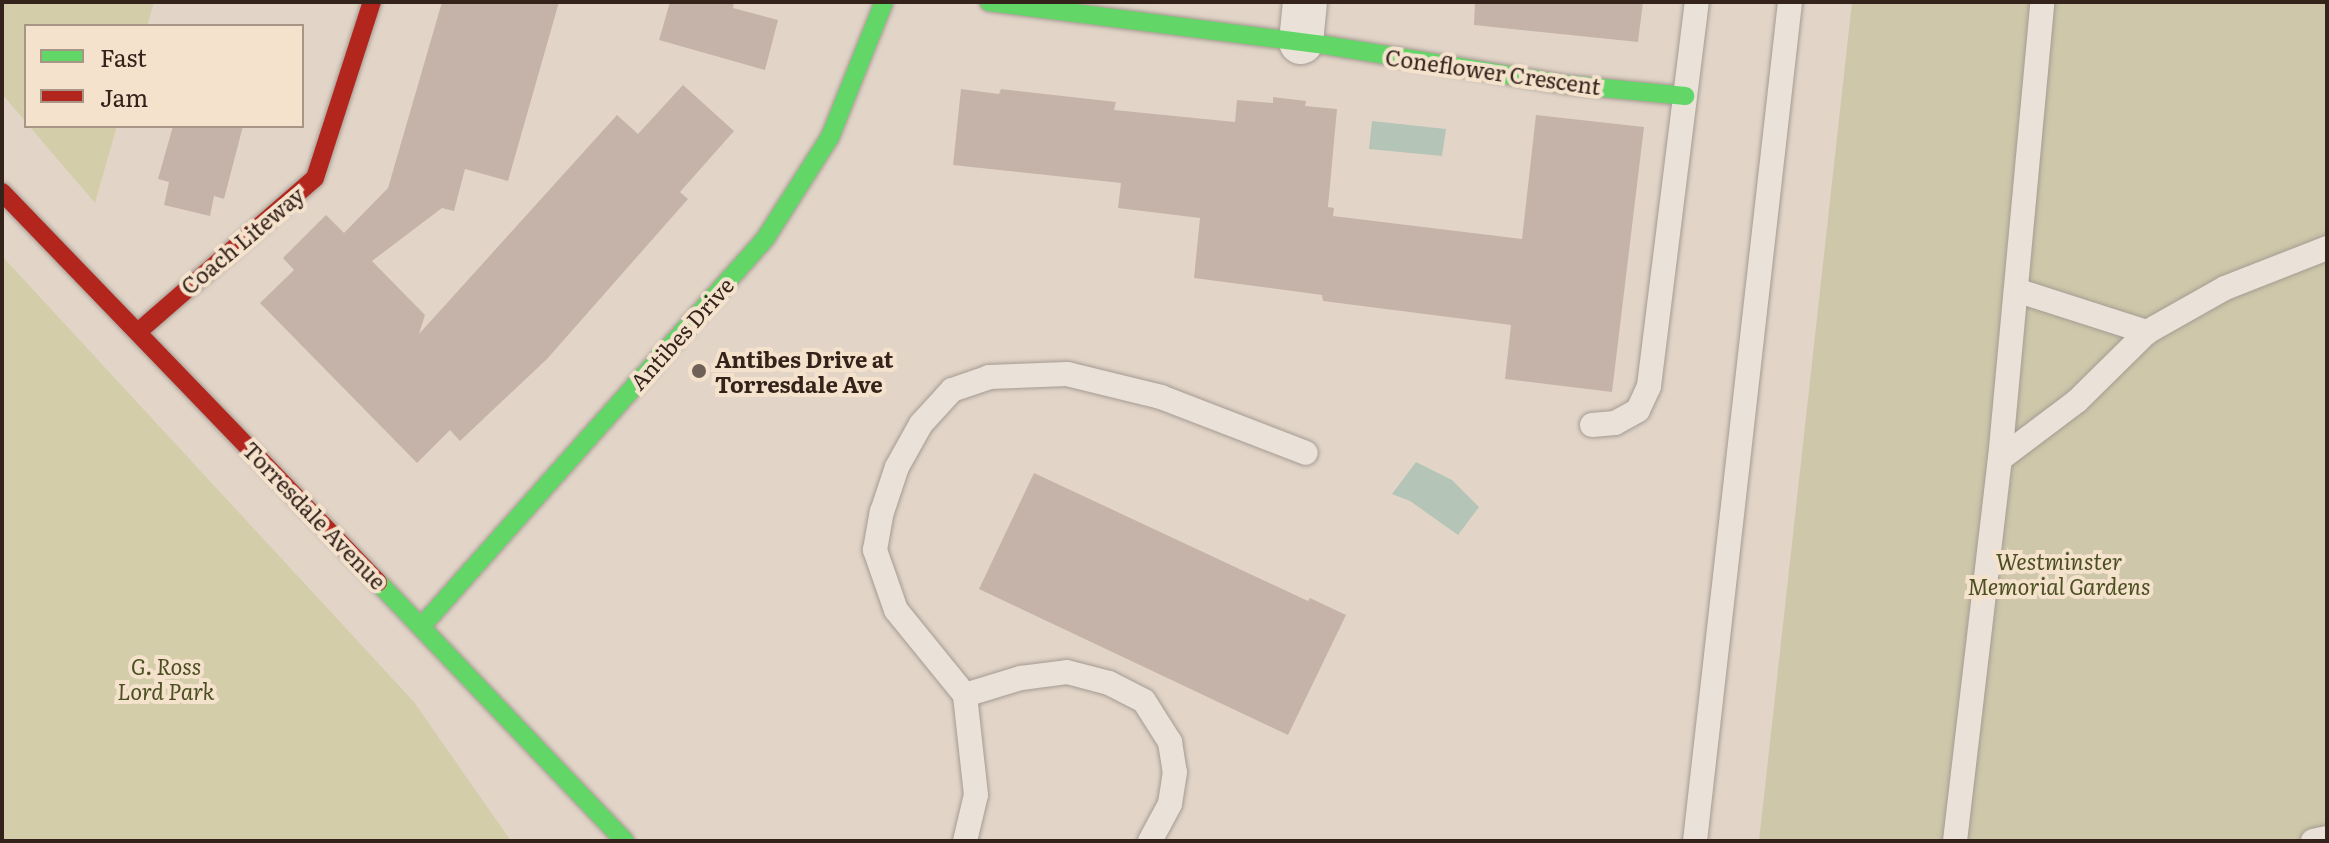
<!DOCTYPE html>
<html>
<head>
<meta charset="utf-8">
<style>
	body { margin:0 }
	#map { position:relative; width:2329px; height:843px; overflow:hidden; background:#e2d5c8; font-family:Literata,serif }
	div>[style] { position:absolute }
	.green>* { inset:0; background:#d4cdaa }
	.cemetery>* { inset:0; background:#cec7aa }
	.water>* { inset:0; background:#b4c4b7 }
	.building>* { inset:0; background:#c5b3a9 }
	.roads { filter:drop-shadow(0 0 2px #a69b92) drop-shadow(0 0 2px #a69b92) }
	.lane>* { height:24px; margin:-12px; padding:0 12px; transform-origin:12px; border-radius:12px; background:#eae2d9 }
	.street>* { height:44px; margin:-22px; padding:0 22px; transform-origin:22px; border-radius:22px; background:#eae2d9 }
	.fast>* { height:18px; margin:-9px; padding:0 9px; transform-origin:9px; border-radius:9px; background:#63d668 }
	.jam>* { height:18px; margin:-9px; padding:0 9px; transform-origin:9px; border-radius:9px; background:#b3261e }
	.dots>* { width:22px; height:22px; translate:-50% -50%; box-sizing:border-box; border:4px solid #f4e2cc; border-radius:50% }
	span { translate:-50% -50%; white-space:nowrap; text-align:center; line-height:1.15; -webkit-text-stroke:8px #f4e2cc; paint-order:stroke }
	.street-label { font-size:22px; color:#33231b }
	.poi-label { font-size:22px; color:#33231b; font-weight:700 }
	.left { translate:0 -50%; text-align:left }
	.park-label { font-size:22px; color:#4b4f22; font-style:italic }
	.frame { position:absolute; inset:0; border:4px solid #33231b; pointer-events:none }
	.legend { position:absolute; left:24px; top:24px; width:280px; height:104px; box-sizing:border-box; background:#f4e2cc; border:2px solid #a79685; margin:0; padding:10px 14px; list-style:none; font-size:24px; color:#33231b }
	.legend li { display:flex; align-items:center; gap:16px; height:40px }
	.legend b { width:40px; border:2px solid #a79685 }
</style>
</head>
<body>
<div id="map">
	<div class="green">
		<div style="clip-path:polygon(2px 2px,154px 2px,147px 26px,26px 26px,26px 122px,2px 94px)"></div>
		<div style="clip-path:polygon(29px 126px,117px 126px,95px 203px)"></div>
		<div style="clip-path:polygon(2px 256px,414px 702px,511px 841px,2px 841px)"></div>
	</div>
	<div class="cemetery">
		<div style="clip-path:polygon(1852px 2px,2327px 2px,2327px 841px,1759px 841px)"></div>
	</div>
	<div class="water">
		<div style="clip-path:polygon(1372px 121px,1446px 129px,1442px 156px,1369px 149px)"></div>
		<div style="clip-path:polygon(1416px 462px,1452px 480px,1479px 507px,1458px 535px,1410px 501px,1392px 494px)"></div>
	</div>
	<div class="building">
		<div style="clip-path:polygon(442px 2px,559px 2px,508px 181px,465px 169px,454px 211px,442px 208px,372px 261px,425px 315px,419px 334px,617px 115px,638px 134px,683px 85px,734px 131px,680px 192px,688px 199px,547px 359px,460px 441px,450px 430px,417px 463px,260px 303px,294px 270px,283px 258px,326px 215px,344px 233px,388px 188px)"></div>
		<div style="clip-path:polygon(670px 2px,734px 2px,733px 8px,778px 20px,765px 70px,659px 40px)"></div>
		<div style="clip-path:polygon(1475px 2px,1643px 2px,1638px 42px,1474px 25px)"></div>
		<div style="clip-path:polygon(961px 89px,999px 94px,1001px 89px,1116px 102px,1114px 110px,1235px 122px,1237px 100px,1273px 103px,1273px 97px,1306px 101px,1305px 106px,1337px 109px,1328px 207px,1334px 208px,1333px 216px,1522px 239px,1536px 115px,1644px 127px,1612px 392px,1505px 379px,1511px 325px,1323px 301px,1322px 295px,1194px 278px,1200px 218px,1118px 208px,1121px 183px,953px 165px)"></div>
		<div style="clip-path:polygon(173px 126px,243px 126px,224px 199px,214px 196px,210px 216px,164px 205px,169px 182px,158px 179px)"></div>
		<div style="clip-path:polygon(1034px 473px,1308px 601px,1310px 598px,1346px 615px,1288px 735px,979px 589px)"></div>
	</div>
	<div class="roads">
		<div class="lane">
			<div style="left:2016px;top:290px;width:138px;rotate:17.8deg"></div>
			<div style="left:1592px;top:425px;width:23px;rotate:-5deg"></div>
			<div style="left:1615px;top:423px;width:26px;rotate:-29deg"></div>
			<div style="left:1638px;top:410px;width:26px;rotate:-65deg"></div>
			<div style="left:1649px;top:386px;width:387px;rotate:-82.9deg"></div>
			<div style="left:2000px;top:459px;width:96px;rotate:-37deg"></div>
			<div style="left:2077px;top:401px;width:98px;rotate:-44.6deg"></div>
			<div style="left:2147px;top:332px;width:90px;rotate:-29.4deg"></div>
			<div style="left:2225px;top:288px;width:110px;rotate:-21.4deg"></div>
			<div style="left:965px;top:695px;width:59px;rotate:-16.9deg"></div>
			<div style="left:1021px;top:678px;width:46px;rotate:-7.4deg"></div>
			<div style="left:1067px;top:672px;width:43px;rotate:14.7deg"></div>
			<div style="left:1109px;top:683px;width:39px;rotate:27deg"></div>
			<div style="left:1144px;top:701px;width:49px;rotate:57.6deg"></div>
			<div style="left:1170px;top:742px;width:30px;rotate:81deg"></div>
			<div style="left:1175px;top:772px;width:32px;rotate:99deg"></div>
			<div style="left:1170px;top:804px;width:42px;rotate:118.4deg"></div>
			<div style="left:965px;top:841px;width:47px;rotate:-76.6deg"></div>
			<div style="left:976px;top:795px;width:101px;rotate:-96.3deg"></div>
			<div style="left:965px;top:695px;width:109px;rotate:-129.1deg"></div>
			<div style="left:896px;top:610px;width:64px;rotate:-109.3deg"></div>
			<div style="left:875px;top:550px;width:39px;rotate:-80deg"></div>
			<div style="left:882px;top:512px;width:47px;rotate:-71.6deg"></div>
			<div style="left:897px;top:467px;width:49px;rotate:-60.8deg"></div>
			<div style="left:921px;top:424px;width:46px;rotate:-47.6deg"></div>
			<div style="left:952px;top:390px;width:39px;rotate:-19deg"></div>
			<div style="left:989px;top:377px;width:78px;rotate:-2.2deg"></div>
			<div style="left:1067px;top:374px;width:97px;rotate:13.7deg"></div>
			<div style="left:1161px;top:397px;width:155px;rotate:21.1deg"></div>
			<div style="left:1695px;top:841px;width:844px;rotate:-83.54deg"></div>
			<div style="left:1955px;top:841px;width:385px;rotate:-83.3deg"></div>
			<div style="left:2000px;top:459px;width:459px;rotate:-84.7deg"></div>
			<div style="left:2313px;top:841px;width:14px;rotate:-12deg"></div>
		</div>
		<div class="street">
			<div style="left:1301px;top:42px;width:40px;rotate:-84.3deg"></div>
		</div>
		<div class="fast">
			<div style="left:989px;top:2px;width:339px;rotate:7.3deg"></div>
			<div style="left:1325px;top:45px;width:241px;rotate:9.3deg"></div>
			<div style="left:1563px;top:84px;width:123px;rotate:5.6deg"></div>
			<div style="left:378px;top:582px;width:358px;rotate:46.4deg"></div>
			<div style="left:421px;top:627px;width:519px;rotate:-48.44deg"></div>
			<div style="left:765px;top:239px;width:121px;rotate:-57.5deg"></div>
			<div style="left:830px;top:137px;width:145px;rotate:-68.2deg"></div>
		</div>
		<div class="jam">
			<div style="left:2px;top:192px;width:542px;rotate:46.05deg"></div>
			<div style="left:139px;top:331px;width:233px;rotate:-41deg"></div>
			<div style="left:315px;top:178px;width:185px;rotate:-72.1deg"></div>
		</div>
	</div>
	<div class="dots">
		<div style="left:699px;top:371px;background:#706158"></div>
	</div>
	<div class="street-label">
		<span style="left:1493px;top:71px;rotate:8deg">Coneflower Crescent</span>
		<span style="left:242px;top:240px;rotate:-40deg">Coach Liteway</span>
		<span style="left:681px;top:333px;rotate:-48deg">Antibes Drive</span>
		<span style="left:315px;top:515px;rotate:46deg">Torresdale Avenue</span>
	</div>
	<div class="poi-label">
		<span class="left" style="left:715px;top:371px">Antibes Drive at<br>Torresdale Ave</span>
	</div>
	<div class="park-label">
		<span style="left:2059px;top:573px">Westminster<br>Memorial Gardens</span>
		<span style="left:166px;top:678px">G. Ross<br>Lord Park</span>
	</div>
	<div class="frame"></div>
	<ul class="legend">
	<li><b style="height:10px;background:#63d668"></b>Fast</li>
	<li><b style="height:10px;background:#b3261e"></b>Jam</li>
	</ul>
</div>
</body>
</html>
